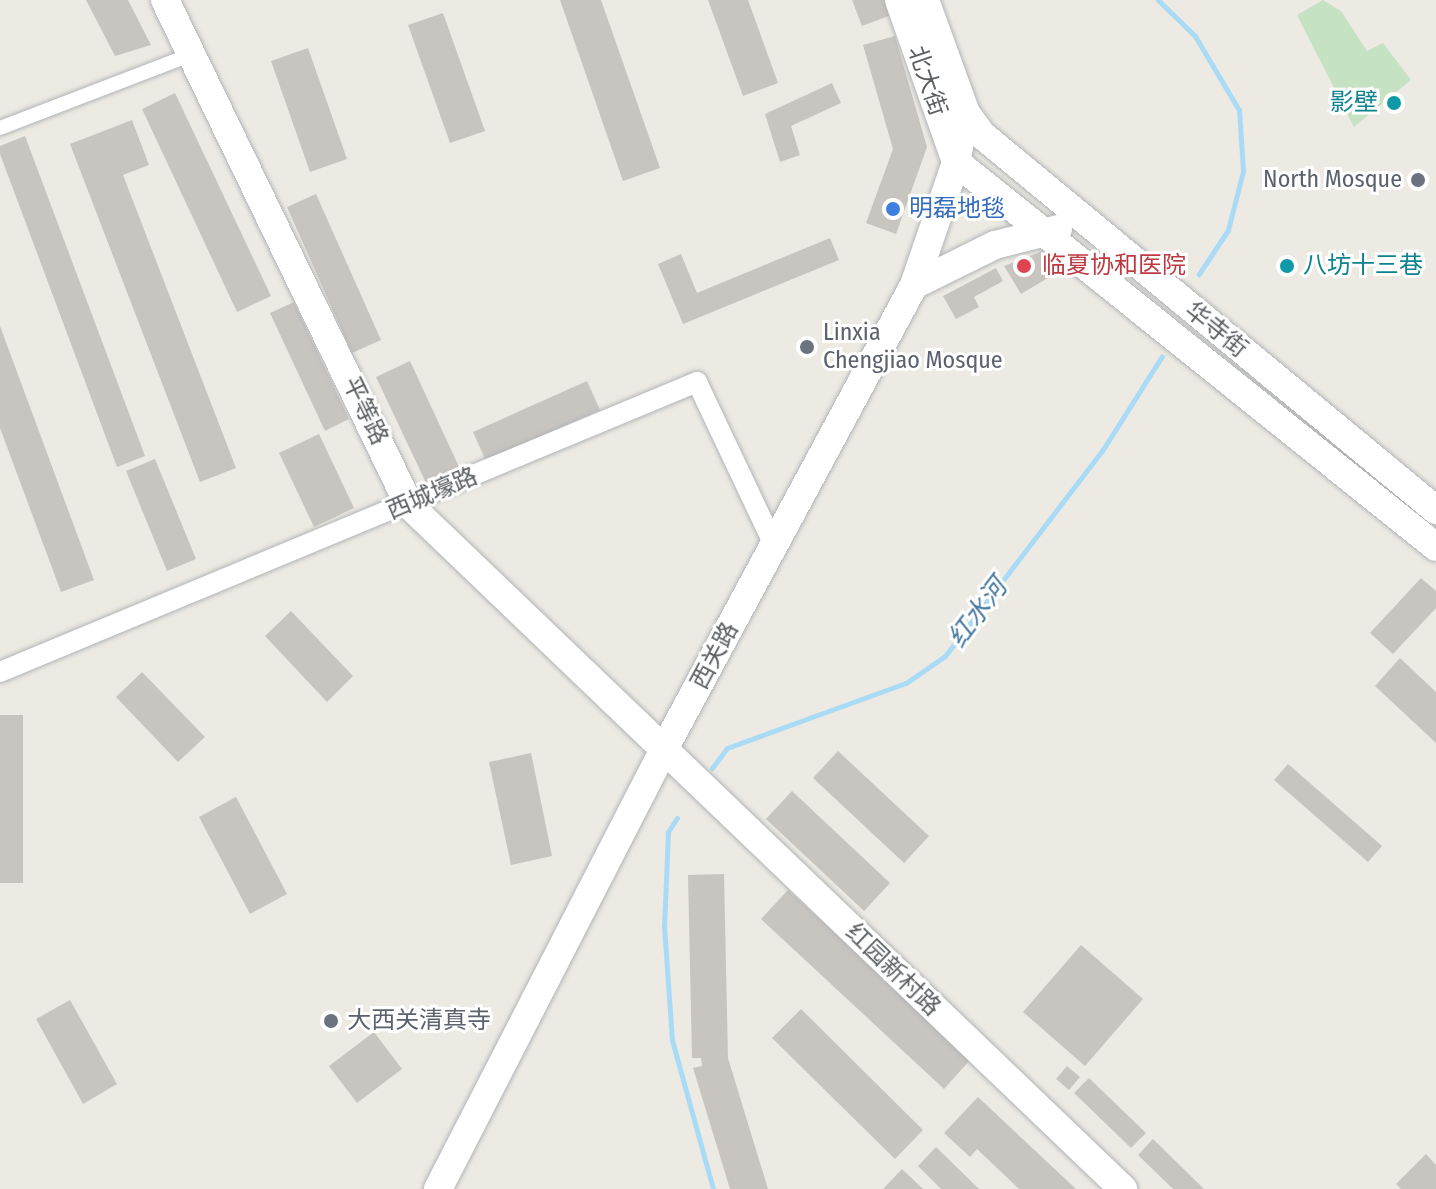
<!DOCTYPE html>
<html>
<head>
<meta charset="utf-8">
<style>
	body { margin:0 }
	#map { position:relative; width:1436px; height:1189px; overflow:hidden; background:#eceae3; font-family:"Fira Sans Condensed","Noto Sans SC",sans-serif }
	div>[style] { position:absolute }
	.green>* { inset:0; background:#c5e2c2 }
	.stream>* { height:5px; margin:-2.5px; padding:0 2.5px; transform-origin:2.5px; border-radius:2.5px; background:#aadbf6 }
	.building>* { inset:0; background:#c8c5c0 }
	.roads { filter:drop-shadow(0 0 2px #b1b4b7) drop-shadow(0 0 2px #b1b4b7) }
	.pedestrian>* { height:14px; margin:-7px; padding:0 7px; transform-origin:7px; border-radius:7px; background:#fff }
	.minor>* { height:20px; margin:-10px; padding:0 10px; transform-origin:10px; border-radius:10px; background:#fff }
	.secondary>* { height:28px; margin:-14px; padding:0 14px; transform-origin:14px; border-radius:14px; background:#fff }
	.dots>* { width:22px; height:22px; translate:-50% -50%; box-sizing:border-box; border:4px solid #fff; border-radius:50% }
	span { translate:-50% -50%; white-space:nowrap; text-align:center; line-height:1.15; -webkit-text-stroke:6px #fff; paint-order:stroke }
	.street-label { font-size:24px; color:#5b5f62 }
	.culture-label { font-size:24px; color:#0d838f }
	.right { translate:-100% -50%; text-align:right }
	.left { translate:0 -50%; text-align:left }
	.worship-label { font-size:24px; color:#5b616d }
	.shop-label { font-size:24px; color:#366cbe }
	.health-label { font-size:24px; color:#be3a42 }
	.water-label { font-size:26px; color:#46789e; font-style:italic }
</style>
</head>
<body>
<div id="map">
	<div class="green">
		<div style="clip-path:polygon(1323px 0,1341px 11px,1367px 51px,1383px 43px,1411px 80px,1354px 127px,1297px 15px)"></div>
	</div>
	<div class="stream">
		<div style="left:1158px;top:0;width:52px;rotate:44.2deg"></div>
		<div style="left:1195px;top:36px;width:86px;rotate:59.3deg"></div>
		<div style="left:1239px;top:110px;width:61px;rotate:86.2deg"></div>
		<div style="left:1243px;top:171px;width:61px;rotate:104.3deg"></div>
		<div style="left:1228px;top:230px;width:53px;rotate:123.4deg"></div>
		<div style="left:712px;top:768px;width:25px;rotate:-53deg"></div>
		<div style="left:727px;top:748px;width:190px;rotate:-20deg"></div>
		<div style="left:906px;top:683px;width:47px;rotate:-34.7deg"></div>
		<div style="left:945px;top:656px;width:258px;rotate:-52.6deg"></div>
		<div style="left:1102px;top:451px;width:112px;rotate:-57.7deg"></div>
		<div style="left:677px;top:818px;width:17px;rotate:123deg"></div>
		<div style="left:668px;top:832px;width:94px;rotate:92.4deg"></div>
		<div style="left:664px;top:926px;width:114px;rotate:86deg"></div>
		<div style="left:672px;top:1040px;width:155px;rotate:74.6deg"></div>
	</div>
	<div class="building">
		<div style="clip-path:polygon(86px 0,128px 0,151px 45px,115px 56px)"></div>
		<div style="clip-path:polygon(560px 0,601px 0,660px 168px,623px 181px)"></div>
		<div style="clip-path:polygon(708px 0,748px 0,778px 83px,743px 96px)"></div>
		<div style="clip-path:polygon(852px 0,889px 0,894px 14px,862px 26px)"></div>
		<div style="clip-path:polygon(443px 13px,485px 131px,450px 143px,408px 25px)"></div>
		<div style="clip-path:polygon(895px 36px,927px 147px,896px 234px,866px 223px,893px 149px,863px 45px)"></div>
		<div style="clip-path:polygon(308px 48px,347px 159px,310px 172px,271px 61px)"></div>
		<div style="clip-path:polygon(832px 83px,841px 103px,791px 126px,800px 155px,780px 162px,765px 114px)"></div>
		<div style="clip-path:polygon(175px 93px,271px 296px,237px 312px,142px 109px)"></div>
		<div style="clip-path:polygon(132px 120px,149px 165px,123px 175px,236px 468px,200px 482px,70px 144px)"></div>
		<div style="clip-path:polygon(25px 136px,145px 456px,117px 467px,0 154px,0 146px)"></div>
		<div style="clip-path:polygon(316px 194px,381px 340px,352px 353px,287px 207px)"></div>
		<div style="clip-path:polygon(830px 238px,839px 260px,683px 324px,658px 264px,681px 254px,697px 293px)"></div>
		<div style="clip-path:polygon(1045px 250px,1058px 272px,1021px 294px,1004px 266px)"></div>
		<div style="clip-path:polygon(996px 268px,1003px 281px,974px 297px,979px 307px,956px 319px,943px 296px)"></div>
		<div style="clip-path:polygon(294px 302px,349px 419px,325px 431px,270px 313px)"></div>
		<div style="clip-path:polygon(0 326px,94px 580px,61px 592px,0 428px)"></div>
		<div style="clip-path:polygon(410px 361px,460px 469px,427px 485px,376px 377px)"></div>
		<div style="clip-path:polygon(587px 381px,600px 410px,486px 461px,473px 432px)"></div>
		<div style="clip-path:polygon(319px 434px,354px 508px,314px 527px,279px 453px)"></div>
		<div style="clip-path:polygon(155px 459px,196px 559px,167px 571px,126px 471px)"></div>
		<div style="clip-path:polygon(1421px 578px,1436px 591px,1436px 608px,1393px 654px,1370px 633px)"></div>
		<div style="clip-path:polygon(291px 611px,353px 676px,327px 702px,265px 636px)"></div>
		<div style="clip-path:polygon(1400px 658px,1436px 692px,1436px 743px,1375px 686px)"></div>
		<div style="clip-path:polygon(142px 672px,205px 737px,178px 762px,116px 697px)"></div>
		<div style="clip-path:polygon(0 715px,23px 715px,23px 883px,0 883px)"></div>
		<div style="clip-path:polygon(838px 751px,929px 836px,904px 863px,813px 778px)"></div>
		<div style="clip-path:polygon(531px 753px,552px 856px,511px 865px,489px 762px)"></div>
		<div style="clip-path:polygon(1288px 764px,1382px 846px,1368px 862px,1274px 780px)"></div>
		<div style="clip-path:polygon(792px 791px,890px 883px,864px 911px,766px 819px)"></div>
		<div style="clip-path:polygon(236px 797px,287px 894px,250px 914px,199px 817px)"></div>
		<div style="clip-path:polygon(724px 874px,728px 1058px,768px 1189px,730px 1189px,693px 1068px,702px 1066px,701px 1058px,692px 1058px,688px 875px)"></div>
		<div style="clip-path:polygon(788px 890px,971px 1059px,944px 1089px,761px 919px)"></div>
		<div style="clip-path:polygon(1081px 945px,1143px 999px,1085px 1066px,1023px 1012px)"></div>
		<div style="clip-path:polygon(70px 1000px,117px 1084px,83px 1104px,36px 1019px)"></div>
		<div style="clip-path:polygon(801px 1009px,923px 1130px,895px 1159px,772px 1038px)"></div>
		<div style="clip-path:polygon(374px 1032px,402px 1069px,357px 1103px,329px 1066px)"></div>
		<div style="clip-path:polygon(1067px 1066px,1080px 1077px,1069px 1090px,1056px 1079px)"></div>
		<div style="clip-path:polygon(1089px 1078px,1146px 1133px,1131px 1148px,1074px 1093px)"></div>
		<div style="clip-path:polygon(978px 1097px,1076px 1189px,1019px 1189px,977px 1149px,970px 1157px,944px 1133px)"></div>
		<div style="clip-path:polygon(1153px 1139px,1204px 1189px,1173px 1189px,1138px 1155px)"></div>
		<div style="clip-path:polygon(936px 1147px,979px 1189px,941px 1189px,918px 1166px)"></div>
		<div style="clip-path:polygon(1426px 1154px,1436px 1165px,1436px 1189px,1401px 1189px,1396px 1184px)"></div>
		<div style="clip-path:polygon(902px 1169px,923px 1189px,883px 1189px)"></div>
	</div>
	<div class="roads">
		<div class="pedestrian">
			<div style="left:0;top:128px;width:207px;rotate:-21deg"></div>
		</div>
		<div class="minor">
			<div style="left:0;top:672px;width:755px;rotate:-22.59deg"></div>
			<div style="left:697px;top:382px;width:180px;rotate:64.7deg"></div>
		</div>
		<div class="secondary">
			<div style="left:165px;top:0;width:561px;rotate:64.21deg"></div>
			<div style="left:409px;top:505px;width:989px;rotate:43.77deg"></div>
			<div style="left:899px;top:0;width:172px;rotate:70.6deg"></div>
			<div style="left:956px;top:162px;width:615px;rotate:38.73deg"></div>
			<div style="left:925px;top:0;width:120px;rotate:70.1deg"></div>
			<div style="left:966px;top:113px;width:27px;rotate:54deg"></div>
			<div style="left:982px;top:135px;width:589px;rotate:39.56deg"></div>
			<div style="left:914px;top:285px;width:90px;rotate:-26.3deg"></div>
			<div style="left:995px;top:245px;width:65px;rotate:-14.3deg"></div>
			<div style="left:438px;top:1189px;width:492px;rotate:-62.8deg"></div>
			<div style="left:663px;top:751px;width:529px;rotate:-61.69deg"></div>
			<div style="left:914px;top:285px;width:130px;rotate:-71.1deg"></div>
			<div style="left:956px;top:162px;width:50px;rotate:-78.5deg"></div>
		</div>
	</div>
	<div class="dots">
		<div style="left:1394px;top:103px;background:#0f9aa8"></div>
		<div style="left:1418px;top:180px;background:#6b7280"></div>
		<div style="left:893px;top:209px;background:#3f7fe0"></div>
		<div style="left:1024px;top:266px;background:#e0444e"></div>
		<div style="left:1287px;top:266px;background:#0f9aa8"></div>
		<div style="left:807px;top:347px;background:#6b7280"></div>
		<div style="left:331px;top:1021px;background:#6b7280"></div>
	</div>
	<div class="street-label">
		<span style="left:927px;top:81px;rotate:71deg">北大街</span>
		<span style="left:1216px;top:330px;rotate:39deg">华寺街</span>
		<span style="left:365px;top:411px;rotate:64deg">平等路</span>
		<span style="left:432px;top:494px;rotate:-23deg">西城壕路</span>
		<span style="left:715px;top:656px;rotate:-62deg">西关路</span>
		<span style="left:893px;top:970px;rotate:44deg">红园新村路</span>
	</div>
	<div class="culture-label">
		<span class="right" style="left:1378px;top:103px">影壁</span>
		<span class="left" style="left:1303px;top:266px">八坊十三巷</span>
	</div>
	<div class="worship-label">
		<span class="right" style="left:1402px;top:180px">North Mosque</span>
		<span class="left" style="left:823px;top:347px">Linxia<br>Chengjiao Mosque</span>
		<span class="left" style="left:347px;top:1021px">大西关清真寺</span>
	</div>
	<div class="shop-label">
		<span class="left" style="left:909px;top:209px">明磊地毯</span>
	</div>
	<div class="health-label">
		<span class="left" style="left:1042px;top:266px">临夏协和医院</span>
	</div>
	<div class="water-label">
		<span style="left:978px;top:613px;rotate:-53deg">红水河</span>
	</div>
</div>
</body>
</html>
